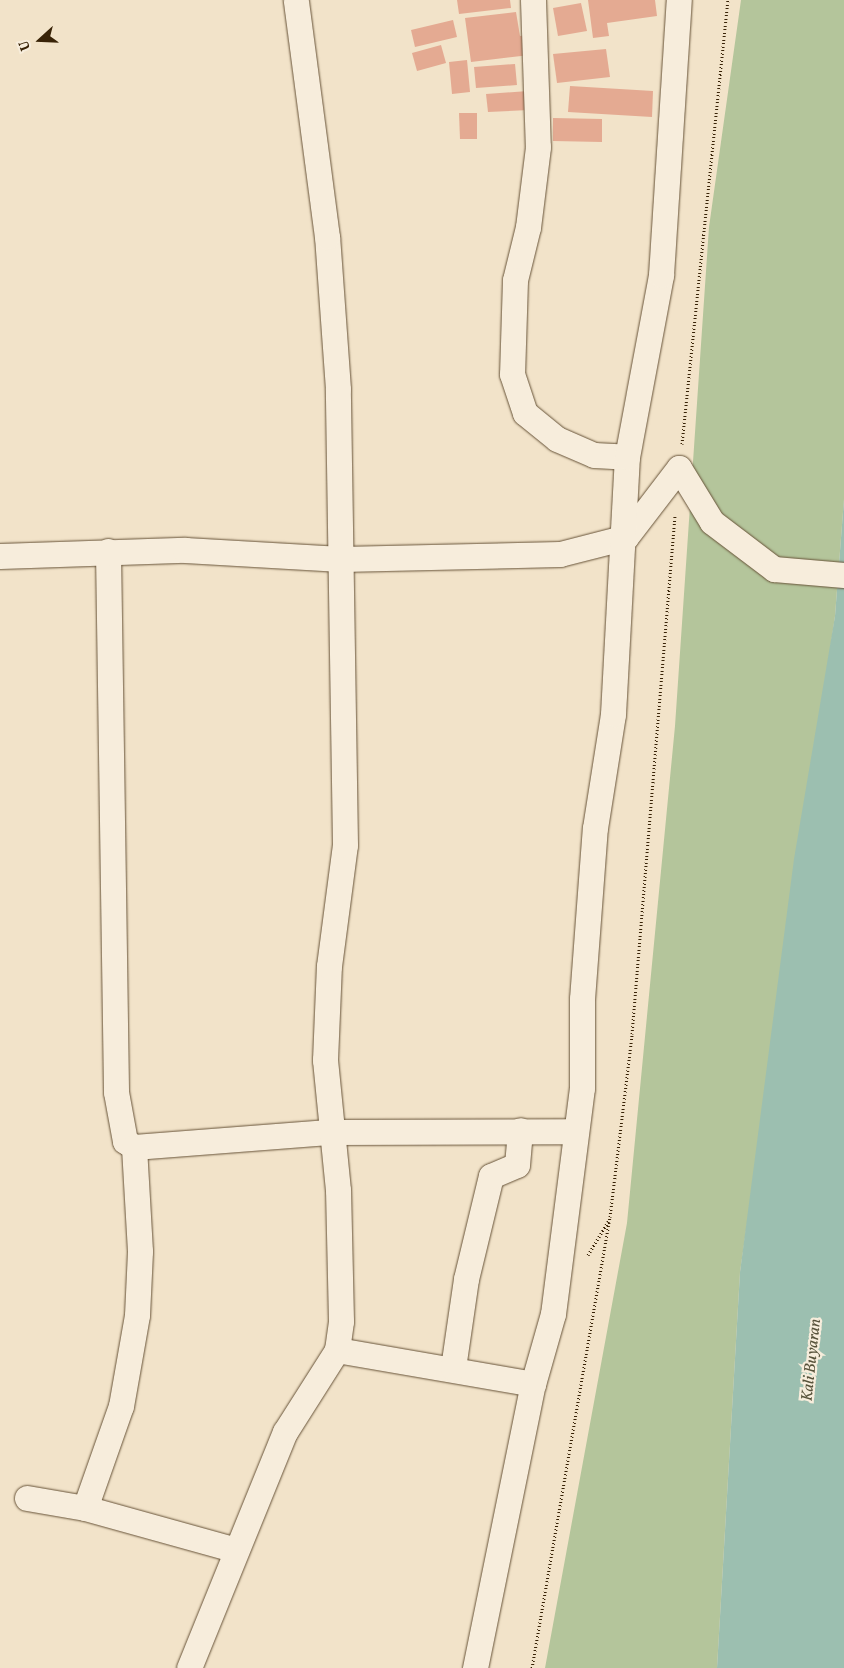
<!DOCTYPE html>
<html>
<head>
<meta charset="utf-8">
<style>
	body { margin:0 }
	#map { position:relative; width:844px; height:1668px; overflow:hidden; background:#f2e3c9; font-family:Vollkorn,serif }
	div>[style] { position:absolute }
	.green>* { inset:0; background:#b4c59b }
	.water>* { inset:0; background:#9cbfb0 }
	.building>* { inset:0; background:#e4aa92 }
	.path>* { height:3px; margin-top:-1.5px; transform-origin:0; background:repeating-linear-gradient(90deg,#392307 0 1px,transparent 0 3.5px) }
	.roads { filter:drop-shadow(0 0 1px #675338) drop-shadow(0 0 1px #675338) }
	.minor>* { height:25px; margin:-12.5px; padding:0 12.5px; transform-origin:12.5px; border-radius:12.5px; background:#f7eddc }
	span { translate:-50% -50%; white-space:nowrap; text-align:center; line-height:1.15; -webkit-text-stroke:4.5px #f7eddc; paint-order:stroke }
	.water-label { font-size:16px; color:#57523a; font-style:italic }
	.north { position:absolute; left:15px; top:15px; width:50px; height:50px; -webkit-text-stroke:4px #f7eddc; paint-order:stroke; rotate:250deg; font-size:14px; font-weight:700; line-height:20px; text-align:center; color:#392307 }
	.north::after { content:''; display:block; margin:auto; width:18px; height:22px; background:#392307; clip-path:polygon(50% 0,100% 100%,50% 72%,0 100%) }
</style>
</head>
<body>
<div id="map">
	<div class="green">
		<div style="clip-path:polygon(741px 0,844px 0,844px 499px,835px 616px,740px 1272px,717px 1668px,545px 1668px,627px 1223px,675px 726px,709px 227px)"></div>
	</div>
	<div class="water">
		<div style="clip-path:polygon(844px 499px,844px 1668px,717px 1668px,740px 1272px,794px 859px,835px 616px)"></div>
	</div>
	<div class="building">
		<div style="clip-path:polygon(457px 0,510px 0,511px 8px,459px 14px)"></div>
		<div style="clip-path:polygon(588px 0,655px 0,657px 16px,607px 23px,609px 36px,593px 38px)"></div>
		<div style="clip-path:polygon(581px 3px,587px 31px,558px 36px,553px 8px)"></div>
		<div style="clip-path:polygon(516px 12px,520px 36px,527px 35px,530px 55px,471px 62px,465px 18px)"></div>
		<div style="clip-path:polygon(453px 20px,457px 37px,415px 47px,411px 30px)"></div>
		<div style="clip-path:polygon(441px 45px,446px 63px,417px 71px,412px 53px)"></div>
		<div style="clip-path:polygon(606px 49px,610px 77px,557px 83px,553px 54px)"></div>
		<div style="clip-path:polygon(467px 60px,470px 92px,452px 94px,449px 62px)"></div>
		<div style="clip-path:polygon(515px 64px,517px 85px,476px 88px,474px 67px)"></div>
		<div style="clip-path:polygon(570px 86px,653px 91px,652px 117px,568px 112px)"></div>
		<div style="clip-path:polygon(528px 91px,529px 110px,488px 112px,486px 94px)"></div>
		<div style="clip-path:polygon(459px 113px,477px 113px,477px 139px,460px 139px)"></div>
		<div style="clip-path:polygon(553px 118px,602px 119px,602px 142px,553px 141px)"></div>
	</div>
	<div class="path">
		<div style="left:682px;top:444px;width:446px;rotate:-84.1deg"></div>
		<div style="left:588px;top:1255px;width:41px;rotate:-59deg"></div>
		<div style="left:532px;top:1668px;width:458px;rotate:-80.2deg"></div>
		<div style="left:610px;top:1217px;width:184px;rotate:-83.1deg"></div>
		<div style="left:632px;top:1034px;width:521px;rotate:-85.26deg"></div>
	</div>
	<div class="roads">
		<div class="minor">
			<div style="left:533px;top:0;width:147px;rotate:88.1deg"></div>
			<div style="left:538px;top:147px;width:81px;rotate:97.1deg"></div>
			<div style="left:528px;top:227px;width:55px;rotate:103.8deg"></div>
			<div style="left:515px;top:280px;width:94px;rotate:91.8deg"></div>
			<div style="left:512px;top:374px;width:41px;rotate:71.6deg"></div>
			<div style="left:525px;top:413px;width:41px;rotate:39.1deg"></div>
			<div style="left:557px;top:439px;width:40px;rotate:23.4deg"></div>
			<div style="left:594px;top:455px;width:33px;rotate:3deg"></div>
			<div style="left:108px;top:551px;width:541px;rotate:89.15deg"></div>
			<div style="left:116px;top:1092px;width:50px;rotate:79.6deg"></div>
			<div style="left:125px;top:1141px;width:11px;rotate:34deg"></div>
			<div style="left:134px;top:1147px;width:198px;rotate:-4.4deg"></div>
			<div style="left:331px;top:1132px;width:244px;rotate:-0.2deg"></div>
			<div style="left:0;top:556px;width:185px;rotate:-1.9deg"></div>
			<div style="left:185px;top:550px;width:156px;rotate:3.3deg"></div>
			<div style="left:341px;top:559px;width:219px;rotate:-1.3deg"></div>
			<div style="left:560px;top:554px;width:68px;rotate:-14.4deg"></div>
			<div style="left:626px;top:537px;width:87px;rotate:-52.5deg"></div>
			<div style="left:679px;top:468px;width:63px;rotate:58.6deg"></div>
			<div style="left:712px;top:522px;width:78px;rotate:37.2deg"></div>
			<div style="left:774px;top:569px;width:70px;rotate:4.9deg"></div>
			<div style="left:337px;top:1350px;width:199px;rotate:9.8deg"></div>
			<div style="left:453px;top:1368px;width:90px;rotate:-81.7deg"></div>
			<div style="left:466px;top:1279px;width:106px;rotate:-76.4deg"></div>
			<div style="left:491px;top:1176px;width:28px;rotate:-23deg"></div>
			<div style="left:517px;top:1165px;width:35px;rotate:-85deg"></div>
			<div style="left:27px;top:1498px;width:59px;rotate:9.8deg"></div>
			<div style="left:85px;top:1508px;width:157px;rotate:15.5deg"></div>
			<div style="left:85px;top:1508px;width:108px;rotate:-70.6deg"></div>
			<div style="left:121px;top:1406px;width:92px;rotate:-80deg"></div>
			<div style="left:137px;top:1315px;width:64px;rotate:-87.3deg"></div>
			<div style="left:140px;top:1251px;width:104px;rotate:-93.3deg"></div>
			<div style="left:189px;top:1668px;width:255px;rotate:-67.9deg"></div>
			<div style="left:285px;top:1432px;width:97px;rotate:-57.6deg"></div>
			<div style="left:337px;top:1350px;width:29px;rotate:-82deg"></div>
			<div style="left:341px;top:1321px;width:131px;rotate:-91.3deg"></div>
			<div style="left:338px;top:1190px;width:131px;rotate:-95.7deg"></div>
			<div style="left:325px;top:1060px;width:94px;rotate:-87.6deg"></div>
			<div style="left:329px;top:966px;width:122px;rotate:-82.5deg"></div>
			<div style="left:345px;top:845px;width:456px;rotate:-90.9deg"></div>
			<div style="left:338px;top:389px;width:152px;rotate:-94.1deg"></div>
			<div style="left:327px;top:237px;width:239px;rotate:-97.5deg"></div>
			<div style="left:475px;top:1668px;width:290px;rotate:-78.5deg"></div>
			<div style="left:533px;top:1384px;width:73px;rotate:-74.1deg"></div>
			<div style="left:553px;top:1314px;width:228px;rotate:-82.7deg"></div>
			<div style="left:582px;top:1088px;width:89px;rotate:-90deg"></div>
			<div style="left:582px;top:999px;width:171px;rotate:-85.7deg"></div>
			<div style="left:595px;top:828px;width:115px;rotate:-81deg"></div>
			<div style="left:613px;top:714px;width:257px;rotate:-86.9deg"></div>
			<div style="left:627px;top:457px;width:185px;rotate:-79.4deg"></div>
			<div style="left:661px;top:275px;width:276px;rotate:-86.3deg"></div>
		</div>
	</div>
	<div class="water-label">
		<span style="left:812px;top:1360px;rotate:-84deg">Kali Buyaran</span>
	</div>
	<div class="north">U</div>
</div>
</body>
</html>
